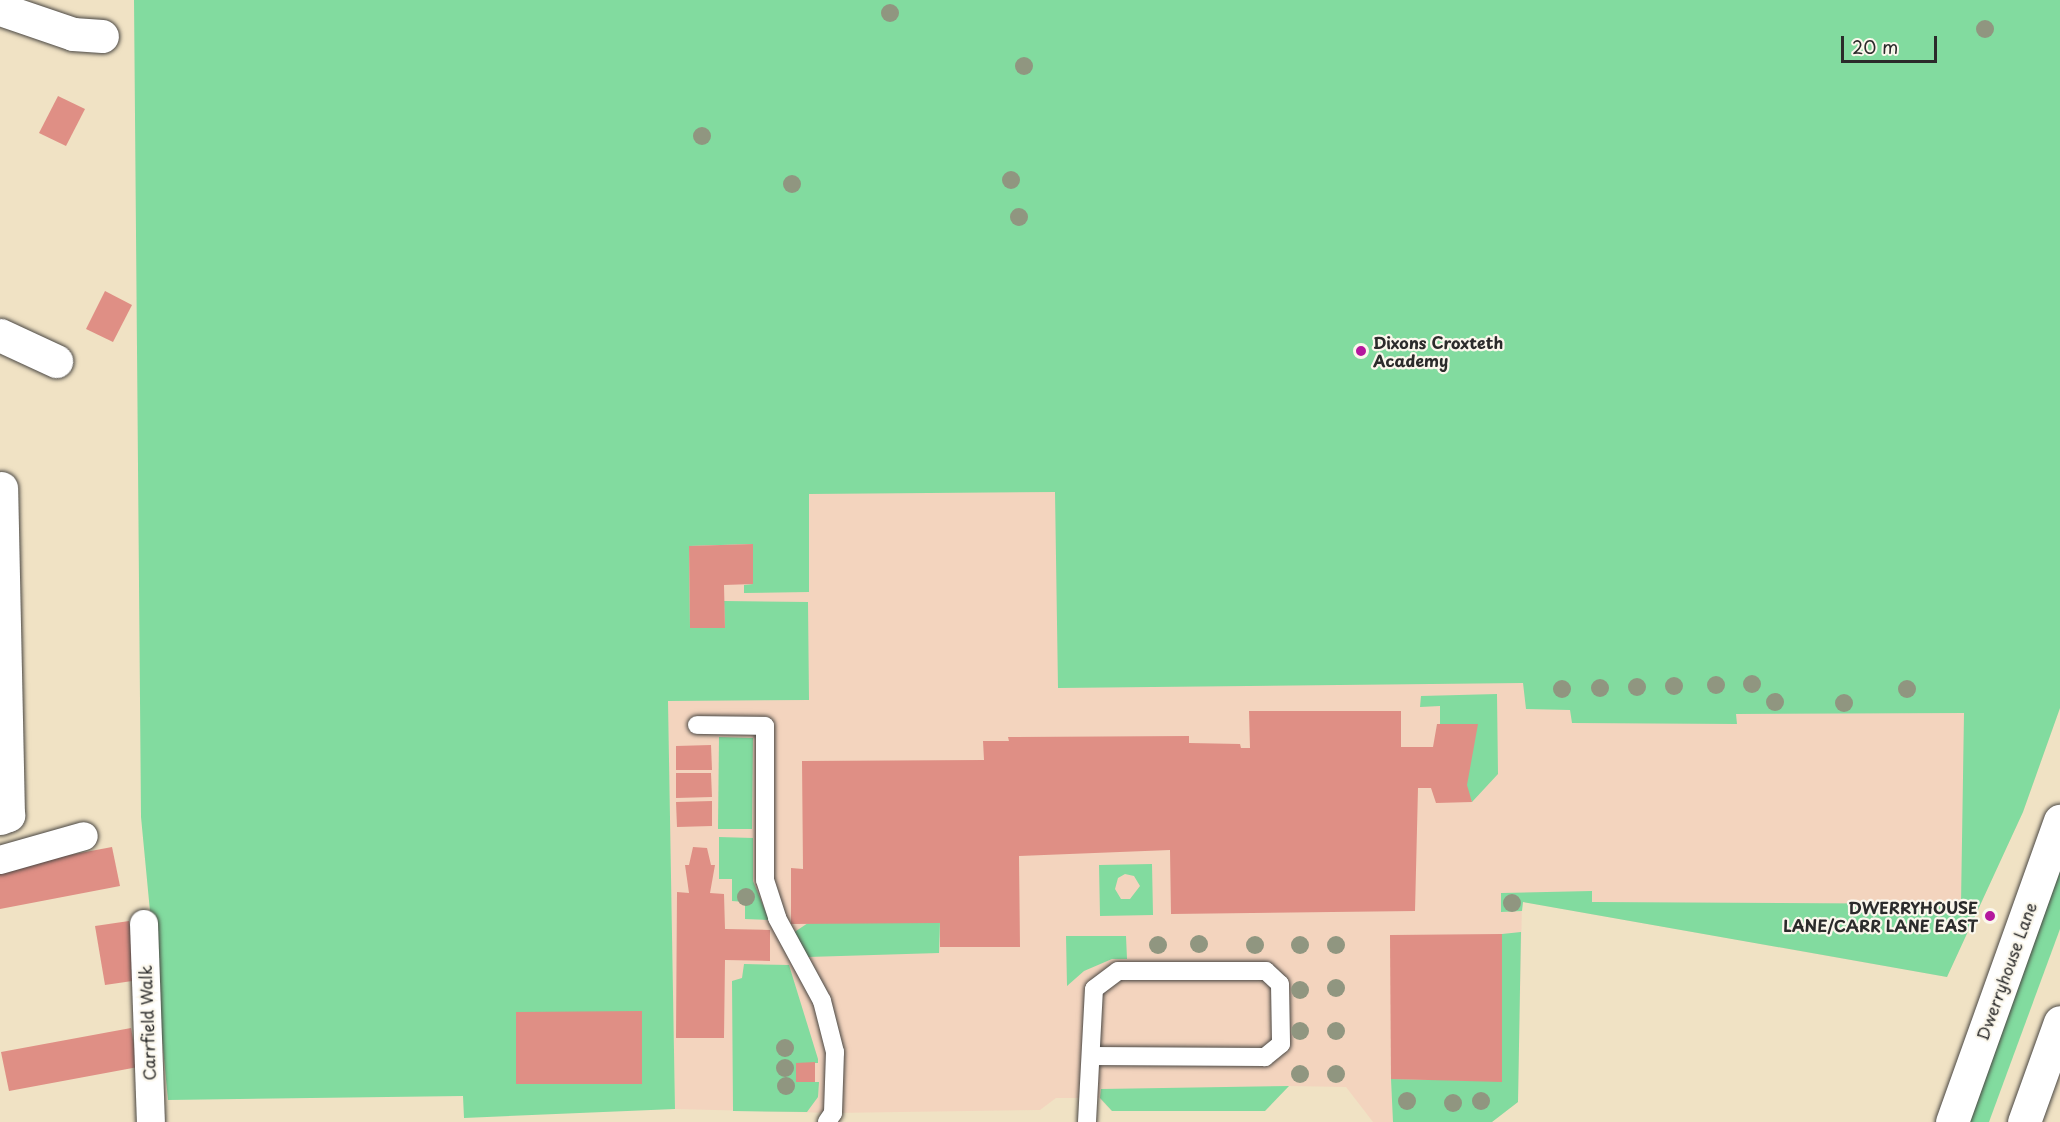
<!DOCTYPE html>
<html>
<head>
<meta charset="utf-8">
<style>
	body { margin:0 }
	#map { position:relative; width:2060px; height:1122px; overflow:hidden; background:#f0e2c4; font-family:"Playpen Sans",sans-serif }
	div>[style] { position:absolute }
	.built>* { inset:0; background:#f3d4be }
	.green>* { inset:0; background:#82db9f }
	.building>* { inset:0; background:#df8f85 }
	.roads { filter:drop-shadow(0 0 2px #494642) drop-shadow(0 0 2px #494642) }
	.service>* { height:18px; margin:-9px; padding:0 9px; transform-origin:9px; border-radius:9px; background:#fff }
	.pedestrian>* { height:28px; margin:-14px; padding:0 14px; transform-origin:14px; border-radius:14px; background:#fff }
	.minor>* { height:33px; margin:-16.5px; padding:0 16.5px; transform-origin:16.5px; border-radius:16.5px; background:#fff }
	.tertiary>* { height:33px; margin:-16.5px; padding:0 16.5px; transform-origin:16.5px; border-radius:16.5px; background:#fff }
	.trees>* { width:18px; height:18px; margin:-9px; border-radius:50%; background:#909680 }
	.dots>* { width:16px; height:16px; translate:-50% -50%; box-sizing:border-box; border:3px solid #fbf7ec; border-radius:50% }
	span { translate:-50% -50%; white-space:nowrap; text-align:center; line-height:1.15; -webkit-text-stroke:4.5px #fbf7ec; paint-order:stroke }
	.poi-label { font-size:16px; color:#2b2b2b; font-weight:700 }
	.left { translate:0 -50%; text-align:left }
	.right { translate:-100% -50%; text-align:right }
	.street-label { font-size:16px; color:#2b2b2b }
	.scale { position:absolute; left:1841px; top:36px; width:96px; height:27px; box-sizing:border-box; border:3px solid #2b2b2b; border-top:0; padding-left:8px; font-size:18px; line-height:21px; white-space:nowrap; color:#2b2b2b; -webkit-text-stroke:4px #fbf7ec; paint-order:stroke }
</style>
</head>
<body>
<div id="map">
	<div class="built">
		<div style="clip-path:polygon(655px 0,2060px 0,2060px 708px,2023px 812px,1947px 977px,1522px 902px,1518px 1102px,1492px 1122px,1373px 1122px,1346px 1087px,1289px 1086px,1265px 1111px,1112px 1111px,1099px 1098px,1056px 1098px,1040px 1110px,833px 1113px,675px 1109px)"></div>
	</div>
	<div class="green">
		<div style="clip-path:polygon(134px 0,2060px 0,2060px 708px,2023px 812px,1947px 977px,1523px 902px,1522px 911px,1501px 912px,1501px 893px,1592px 891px,1592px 902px,1961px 904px,1964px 713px,1736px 714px,1737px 724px,1572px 723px,1570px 710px,1526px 709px,1523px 683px,1058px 688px,1055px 492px,809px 494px,809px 592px,744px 593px,744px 585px,753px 584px,752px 544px,689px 546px,690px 628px,725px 628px,724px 601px,808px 602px,809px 700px,668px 701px,675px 1109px,464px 1118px,463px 1096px,168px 1100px,141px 817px)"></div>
		<div style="clip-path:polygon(1497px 694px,1498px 774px,1472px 802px,1440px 724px,1440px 706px,1420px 707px,1421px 696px)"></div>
		<div style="clip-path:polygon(719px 737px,753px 738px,752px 829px,718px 829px)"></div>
		<div style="clip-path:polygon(719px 837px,753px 838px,753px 881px,769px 920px,745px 919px,745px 902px,732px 901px,732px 879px,719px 879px)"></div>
		<div style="clip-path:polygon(2060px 859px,2060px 929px,1989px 1122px,1968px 1122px)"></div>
		<div style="clip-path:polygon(evenodd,1152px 864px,1153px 915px,1100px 916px,1099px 865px,1152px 864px,1125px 874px,1134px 876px,1140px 886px,1130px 899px,1121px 899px,1115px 889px,1118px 878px,1125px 874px)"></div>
		<div style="clip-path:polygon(808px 923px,940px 923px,939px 953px,808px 957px,793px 933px)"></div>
		<div style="clip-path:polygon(1521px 932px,1518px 1102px,1492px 1122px,1393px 1122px,1391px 1079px,1502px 1081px,1502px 934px)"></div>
		<div style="clip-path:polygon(1066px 936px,1126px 936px,1127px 959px,1112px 959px,1084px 971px,1067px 986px)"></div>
		<div style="clip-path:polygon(744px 964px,789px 965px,818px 1059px,818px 1063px,796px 1063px,797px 1082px,819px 1082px,818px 1097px,807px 1112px,733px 1111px,732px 981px,742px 978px)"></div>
		<div style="clip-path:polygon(1289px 1086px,1265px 1111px,1112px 1111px,1100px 1098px,1101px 1089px)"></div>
	</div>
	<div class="building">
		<div style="clip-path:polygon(58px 96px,85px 109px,66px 146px,39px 133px)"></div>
		<div style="clip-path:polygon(105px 291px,132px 305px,113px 342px,86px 329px)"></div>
		<div style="clip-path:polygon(753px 544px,753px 584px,724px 585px,725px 628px,690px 628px,689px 546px)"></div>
		<div style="clip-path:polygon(1249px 711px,1401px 711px,1401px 747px,1433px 747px,1437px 724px,1478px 724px,1467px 785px,1472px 802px,1436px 803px,1431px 788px,1418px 788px,1415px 911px,1171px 914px,1170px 850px,1019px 856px,1020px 947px,940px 947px,940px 923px,791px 924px,791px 868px,803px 869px,802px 761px,984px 760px,983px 741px,1009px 741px,1008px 737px,1189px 736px,1189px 743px,1240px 744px,1241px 748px,1250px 748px)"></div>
		<div style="clip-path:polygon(711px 745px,712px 770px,676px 770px,676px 746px)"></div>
		<div style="clip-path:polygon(676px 773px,711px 773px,712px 797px,676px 798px)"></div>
		<div style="clip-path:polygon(712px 801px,712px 826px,677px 827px,676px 802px)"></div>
		<div style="clip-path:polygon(112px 847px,120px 886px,0 909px,0 868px)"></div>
		<div style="clip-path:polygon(693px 847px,707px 848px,711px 865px,715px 865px,710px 893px,724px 894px,725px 929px,770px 930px,770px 961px,725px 960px,724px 1038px,676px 1038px,677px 892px,689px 893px,685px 865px,689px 865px)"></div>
		<div style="clip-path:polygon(129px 921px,139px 980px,105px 985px,95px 926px)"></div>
		<div style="clip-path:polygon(1502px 934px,1502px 1082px,1391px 1079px,1390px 935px)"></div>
		<div style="clip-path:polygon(642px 1011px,642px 1084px,516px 1084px,516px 1012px)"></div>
		<div style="clip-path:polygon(131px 1028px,138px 1067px,9px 1091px,1px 1052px)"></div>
		<div style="clip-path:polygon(815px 1062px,815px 1082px,796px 1082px,796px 1063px)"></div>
	</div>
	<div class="roads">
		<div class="service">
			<div style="left:697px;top:725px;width:68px;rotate:0.8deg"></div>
			<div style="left:765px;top:726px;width:154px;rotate:90deg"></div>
			<div style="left:765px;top:880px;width:40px;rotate:72deg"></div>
			<div style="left:777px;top:918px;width:94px;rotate:61.5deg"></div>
			<div style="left:822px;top:1001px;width:53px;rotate:75.7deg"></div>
			<div style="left:835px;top:1052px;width:61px;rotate:91.9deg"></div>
			<div style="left:833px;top:1113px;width:11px;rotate:124deg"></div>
			<div style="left:1087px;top:1122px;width:133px;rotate:-87deg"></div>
			<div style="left:1094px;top:989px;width:30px;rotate:-37deg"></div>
			<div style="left:1118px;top:971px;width:148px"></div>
			<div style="left:1266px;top:971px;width:19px;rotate:43deg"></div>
			<div style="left:1280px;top:984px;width:60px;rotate:89deg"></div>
			<div style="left:1281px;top:1044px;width:21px;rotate:141deg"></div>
			<div style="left:1265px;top:1057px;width:174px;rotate:-179.7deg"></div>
		</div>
		<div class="pedestrian">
			<div style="left:0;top:860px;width:87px;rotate:-15.9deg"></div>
			<div style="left:144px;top:924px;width:198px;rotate:88deg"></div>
		</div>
		<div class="minor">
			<div style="left:0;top:9px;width:77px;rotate:18.9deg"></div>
			<div style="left:73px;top:34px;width:29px;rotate:4deg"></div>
			<div style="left:0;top:335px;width:62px;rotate:24.9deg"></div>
			<div style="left:0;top:818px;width:9px;rotate:-21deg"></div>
			<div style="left:8px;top:815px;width:327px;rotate:-91.2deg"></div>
		</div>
		<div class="tertiary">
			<div style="left:1952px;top:1122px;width:320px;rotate:-70.3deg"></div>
			<div style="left:2024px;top:1122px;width:106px;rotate:-70.2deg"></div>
		</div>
	</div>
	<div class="trees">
		<div style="left:890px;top:13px"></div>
		<div style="left:1985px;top:29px"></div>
		<div style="left:1024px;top:66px"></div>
		<div style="left:702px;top:136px"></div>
		<div style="left:1011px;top:180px"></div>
		<div style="left:792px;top:184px"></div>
		<div style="left:1019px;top:217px"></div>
		<div style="left:1752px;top:684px"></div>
		<div style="left:1716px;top:685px"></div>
		<div style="left:1674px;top:686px"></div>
		<div style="left:1637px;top:687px"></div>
		<div style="left:1600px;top:688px"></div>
		<div style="left:1562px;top:689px"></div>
		<div style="left:1907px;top:689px"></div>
		<div style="left:1775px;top:702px"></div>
		<div style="left:1844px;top:703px"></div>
		<div style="left:746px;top:897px"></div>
		<div style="left:1512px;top:903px"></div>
		<div style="left:1199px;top:944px"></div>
		<div style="left:1158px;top:945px"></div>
		<div style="left:1255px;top:945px"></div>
		<div style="left:1300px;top:945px"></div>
		<div style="left:1336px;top:945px"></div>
		<div style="left:1336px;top:988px"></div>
		<div style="left:1300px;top:990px"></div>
		<div style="left:1300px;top:1031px"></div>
		<div style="left:1336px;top:1031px"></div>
		<div style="left:785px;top:1048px"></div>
		<div style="left:785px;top:1068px"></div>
		<div style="left:1300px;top:1074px"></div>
		<div style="left:1336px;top:1074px"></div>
		<div style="left:786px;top:1086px"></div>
		<div style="left:1407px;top:1101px"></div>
		<div style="left:1481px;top:1101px"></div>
		<div style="left:1453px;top:1103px"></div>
	</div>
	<div class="dots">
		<div style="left:1361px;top:351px;background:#b5179e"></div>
		<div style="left:1990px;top:916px;background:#b5179e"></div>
	</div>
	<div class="poi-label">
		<span class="left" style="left:1373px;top:351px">Dixons Croxteth<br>Academy</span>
		<span class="right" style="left:1978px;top:916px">DWERRYHOUSE<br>LANE/CARR LANE EAST</span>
	</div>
	<div class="street-label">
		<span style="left:2006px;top:971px;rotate:-70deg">Dwerryhouse Lane</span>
		<span style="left:147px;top:1023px;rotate:-92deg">Carrfield Walk</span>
	</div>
	<div class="scale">20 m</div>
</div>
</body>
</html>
